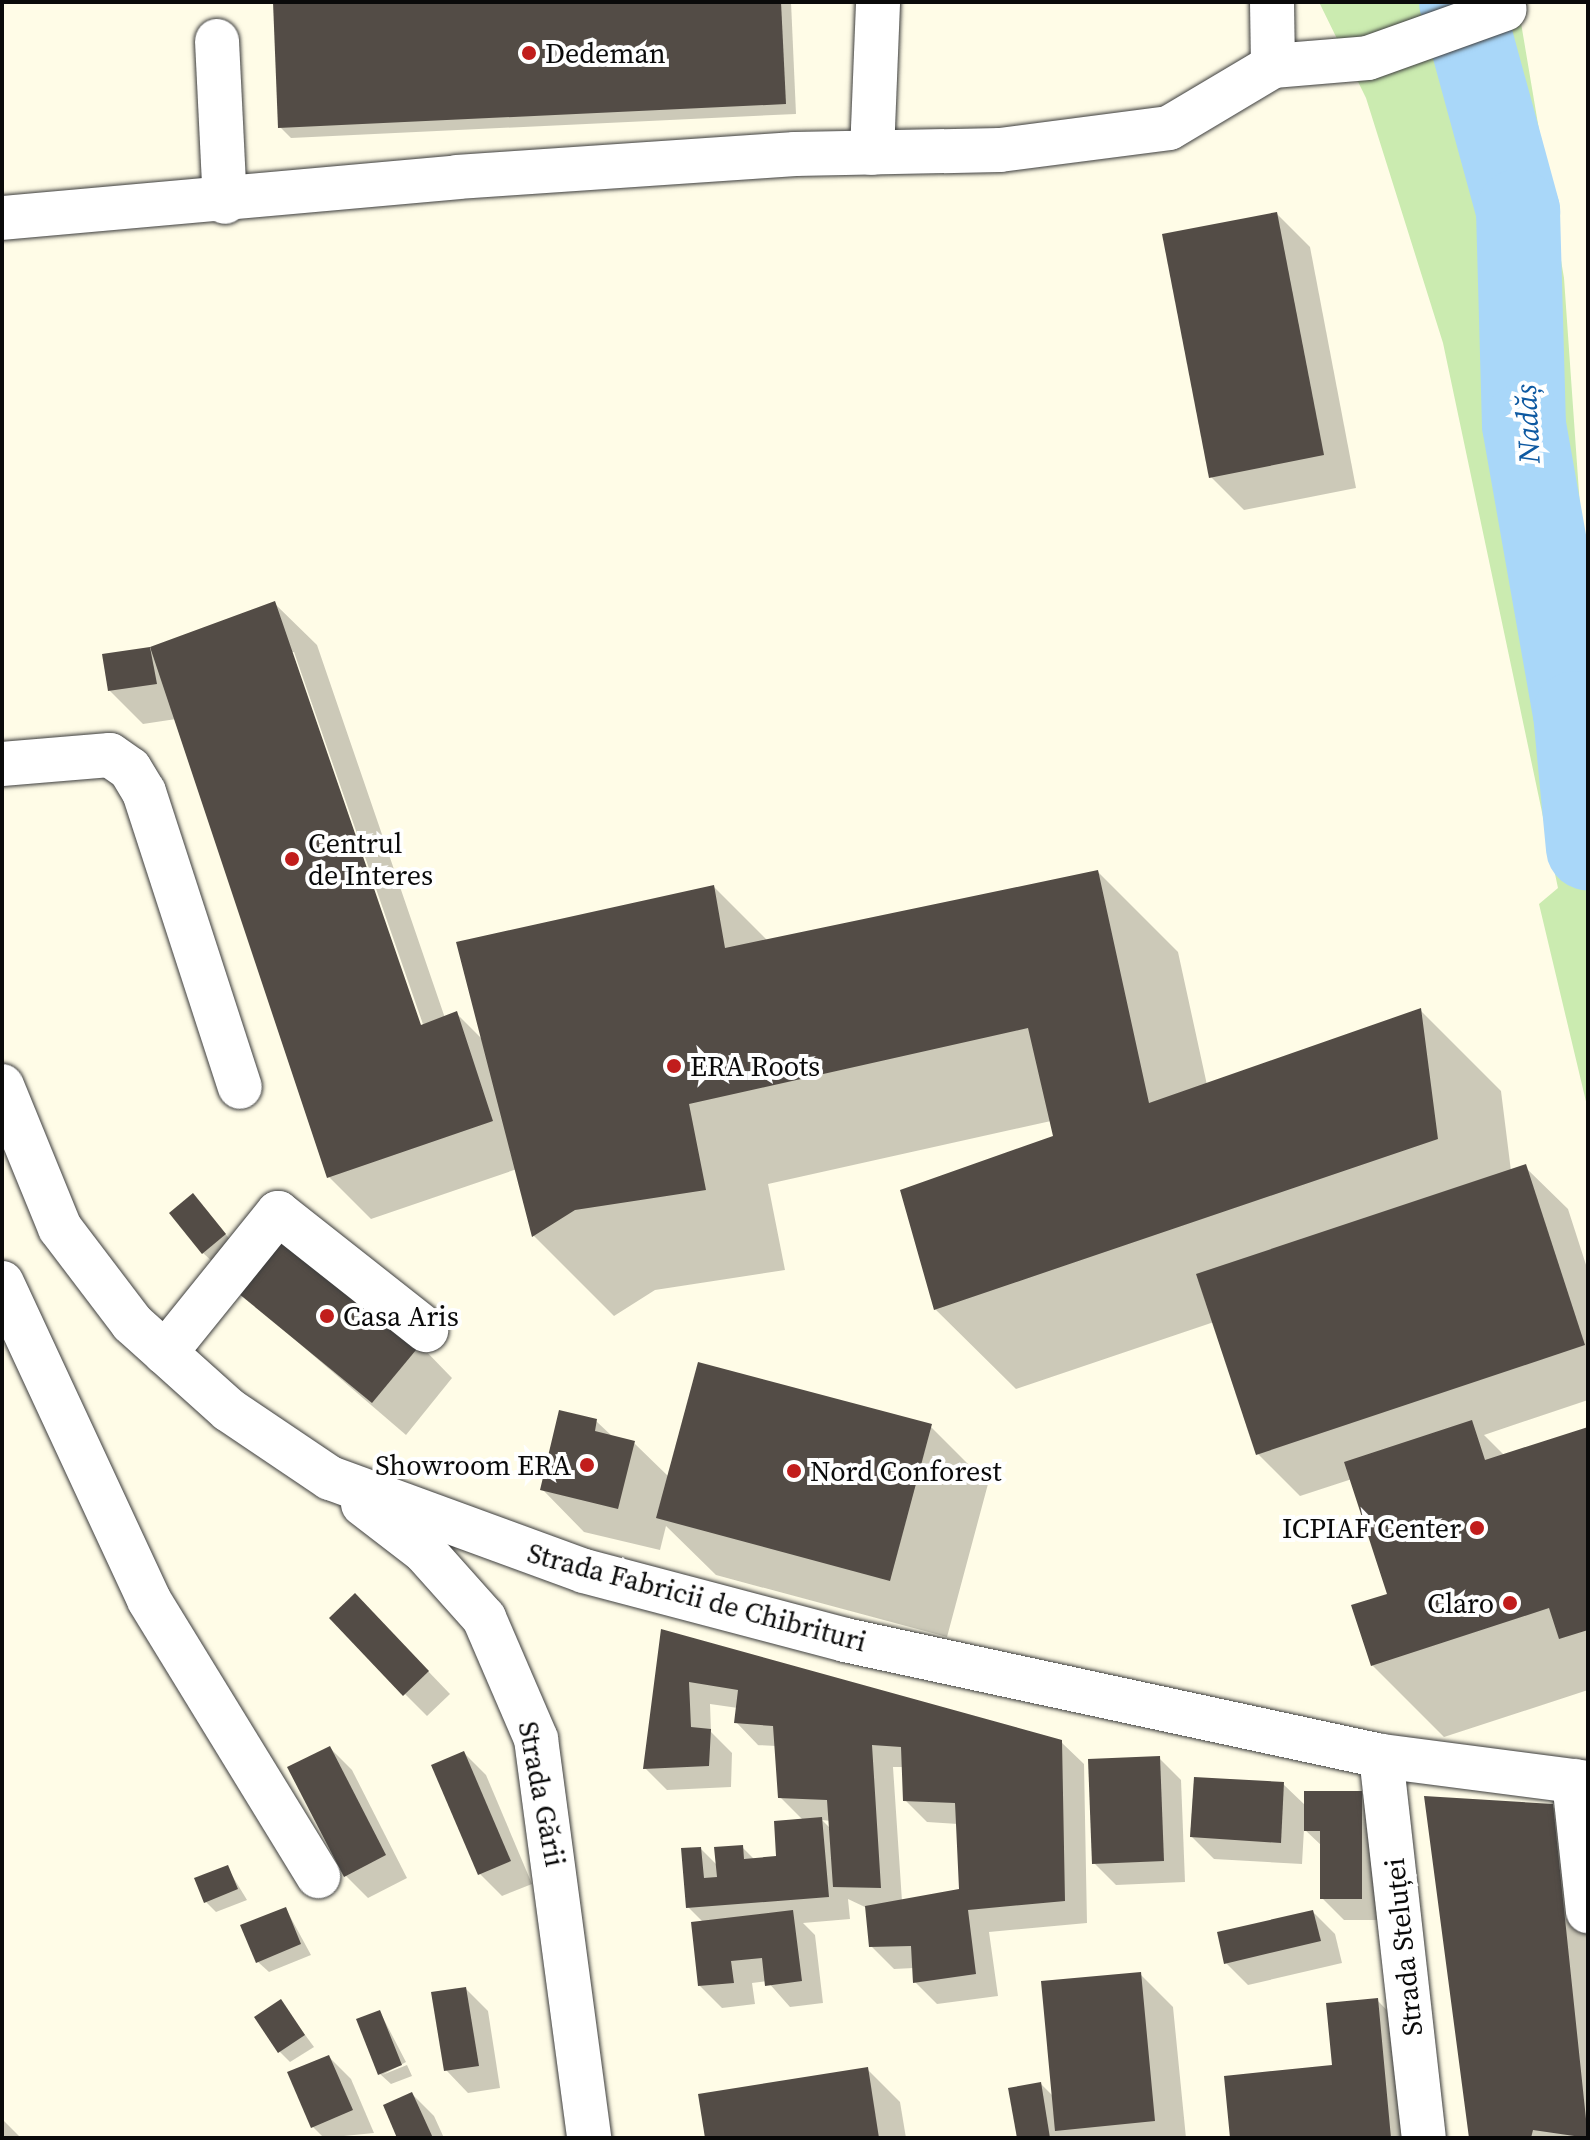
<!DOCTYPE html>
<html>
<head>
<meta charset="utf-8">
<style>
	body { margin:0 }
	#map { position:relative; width:1590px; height:2140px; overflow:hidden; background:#fffce7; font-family:"Source Serif 4",serif }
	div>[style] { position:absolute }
	.green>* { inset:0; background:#cbebb0 }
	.shadow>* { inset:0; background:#0003 }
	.river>* { height:84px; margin:-42px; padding:0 42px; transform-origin:42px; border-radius:42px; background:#a9d7f9 }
	.building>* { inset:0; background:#534c46 }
	.roads { filter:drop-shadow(0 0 2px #3d3d3d) drop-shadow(0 0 2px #3d3d3d) }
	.minor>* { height:44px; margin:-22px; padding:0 22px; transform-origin:22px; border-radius:22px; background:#fff }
	.dots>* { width:22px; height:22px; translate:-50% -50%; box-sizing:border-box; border:4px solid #fff; border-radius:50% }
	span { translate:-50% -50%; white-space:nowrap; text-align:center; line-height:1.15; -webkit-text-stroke:8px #fff; paint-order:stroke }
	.poi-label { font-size:28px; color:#0a0a0a }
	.left { translate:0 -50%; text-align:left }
	.right { translate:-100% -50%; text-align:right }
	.street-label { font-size:28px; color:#0a0a0a }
	.water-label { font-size:30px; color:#0e59a1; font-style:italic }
	.frame { position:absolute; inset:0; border:4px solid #0a0a0a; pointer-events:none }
</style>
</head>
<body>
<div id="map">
	<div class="green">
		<div style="clip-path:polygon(1319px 2px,1514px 2px,1520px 17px,1564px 278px,1588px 621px,1588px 1110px,1539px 904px,1558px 888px,1443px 343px,1366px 98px)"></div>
	</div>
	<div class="shadow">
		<div style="clip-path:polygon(275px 2px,791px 2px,796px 114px,291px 138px,280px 127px)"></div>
		<div style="clip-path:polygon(1277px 214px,1310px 247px,1356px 488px,1244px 510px,1211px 477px)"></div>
		<div style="clip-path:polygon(evenodd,274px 603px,317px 645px,445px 1018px,456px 1013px,483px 1040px,714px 887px,768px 941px,1098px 872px,1178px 952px,1207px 1085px,1420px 1010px,1501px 1091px,1511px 1171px,1525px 1167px,1568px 1209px,1588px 1271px,1588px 1400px,1484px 1435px,1505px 1456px,1588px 1428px,1588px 1690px,1444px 1737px,1372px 1665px,1389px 1595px,1352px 1479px,1300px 1496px,1258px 1454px,1214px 1322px,1016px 1389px,935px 1309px,1055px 1137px,1051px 1121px,768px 1184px,785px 1270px,655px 1290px,614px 1316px,534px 1236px,517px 1169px,371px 1219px,329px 1177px,176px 719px,143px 724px,110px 691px,105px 656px,152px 649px,274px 603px,290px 652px,294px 652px,426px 1033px,422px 1035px,290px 652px)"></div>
		<div style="clip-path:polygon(204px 1207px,235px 1246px,214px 1263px,203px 1253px)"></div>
		<div style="clip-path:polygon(236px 1289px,420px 1345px,452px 1378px,406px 1435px)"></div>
		<div style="clip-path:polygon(596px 1421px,613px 1437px,634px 1443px,669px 1477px,930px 1426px,988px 1484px,947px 1637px,716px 1575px,666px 1526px,660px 1550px,584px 1532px,542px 1489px)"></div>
		<div style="clip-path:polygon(377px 1618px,450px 1694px,427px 1716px,405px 1694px)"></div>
		<div style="clip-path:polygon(evenodd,662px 1631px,1061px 1742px,1084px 1764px,1087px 1923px,989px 1932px,998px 1996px,937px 2004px,915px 1982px,914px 1968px,894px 1969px,871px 1946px,867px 1908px,848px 1899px,850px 1919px,803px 1923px,815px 1935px,823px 2003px,790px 2007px,767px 1981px,752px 1983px,755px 2004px,722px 2008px,700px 1986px,704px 1923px,688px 1907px,701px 1849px,718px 1866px,742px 1847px,755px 1860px,778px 1858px,803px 1820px,780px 1797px,776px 1746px,758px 1745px,736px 1722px,738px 1708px,710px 1704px,711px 1732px,732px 1753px,731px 1787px,667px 1790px,645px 1768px,662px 1631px,893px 1767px,904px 1767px,905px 1800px,927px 1822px,958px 1824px,961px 1891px,902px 1901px,893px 1767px,662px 1631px,822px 1820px,831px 1821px,831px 1829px,822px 1820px)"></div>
		<div style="clip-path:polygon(330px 1748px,352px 1770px,407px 1878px,368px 1898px,346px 1876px)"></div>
		<div style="clip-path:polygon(464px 1753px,486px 1775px,532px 1884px,502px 1896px,480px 1874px)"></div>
		<div style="clip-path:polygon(1159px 1758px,1181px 1780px,1185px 1882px,1116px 1885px,1094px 1863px)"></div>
		<div style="clip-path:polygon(1283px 1784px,1306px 1806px,1362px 1793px,1384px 1815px,1383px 1920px,1344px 1920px,1322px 1898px,1322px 1846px,1304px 1829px,1302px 1864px,1214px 1859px,1192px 1837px)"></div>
		<div style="clip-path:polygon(1426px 1798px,1552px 1806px,1588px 1842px,1588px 2138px,1471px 2138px)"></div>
		<div style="clip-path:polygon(227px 1867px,247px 1900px,216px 1912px,206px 1902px)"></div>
		<div style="clip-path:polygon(286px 1909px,311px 1955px,269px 1972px,258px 1962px)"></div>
		<div style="clip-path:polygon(1313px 1912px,1335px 1934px,1342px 1963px,1248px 1985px,1226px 1963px)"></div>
		<div style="clip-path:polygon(1140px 1974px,1173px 2007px,1186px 2138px,1019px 2138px,1041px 2084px,1054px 2097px)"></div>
		<div style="clip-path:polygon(466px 1989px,488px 2011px,500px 2088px,468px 2093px,446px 2070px)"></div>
		<div style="clip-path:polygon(1377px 2000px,1419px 2043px,1428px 2138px,1232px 2138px,1334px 2067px)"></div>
		<div style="clip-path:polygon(281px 2002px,314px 2047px,290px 2062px,280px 2052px)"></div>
		<div style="clip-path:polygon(380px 2012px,406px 2062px,382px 2075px,407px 2065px,412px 2076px,391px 2084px,380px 2074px)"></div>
		<div style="clip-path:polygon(329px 2057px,351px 2079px,374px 2133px,324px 2138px,313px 2127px)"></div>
		<div style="clip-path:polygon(867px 2069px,900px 2102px,906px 2138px,707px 2138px)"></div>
		<div style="clip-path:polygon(412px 2094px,434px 2116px,444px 2138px,399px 2138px)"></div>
		<div style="clip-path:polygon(3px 2120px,21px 2138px,2px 2138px)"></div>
	</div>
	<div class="river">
		<div style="left:1461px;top:2px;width:217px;rotate:74.7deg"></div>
		<div style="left:1518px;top:211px;width:214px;rotate:88.4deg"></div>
		<div style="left:1524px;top:425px;width:292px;rotate:80deg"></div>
		<div style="left:1575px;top:713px;width:136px;rotate:84.5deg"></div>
	</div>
	<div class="building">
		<div style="clip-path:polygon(273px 2px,781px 2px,786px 104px,278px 128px)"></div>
		<div style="clip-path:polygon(1277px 212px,1324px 455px,1209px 478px,1162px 234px)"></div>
		<div style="clip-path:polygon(275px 601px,421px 1025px,457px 1011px,493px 1121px,327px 1178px,150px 647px)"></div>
		<div style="clip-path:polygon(150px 647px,157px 684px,108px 691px,102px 654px)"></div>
		<div style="clip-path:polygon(1098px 870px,1149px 1103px,1421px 1008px,1438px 1139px,934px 1310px,900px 1190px,1053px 1136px,1028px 1028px,689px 1104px,706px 1190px,575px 1210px,532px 1237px,456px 942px,714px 885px,725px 948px)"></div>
		<div style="clip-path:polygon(1526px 1164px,1585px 1345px,1256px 1455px,1196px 1274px)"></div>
		<div style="clip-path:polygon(193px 1193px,226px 1234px,202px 1254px,169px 1213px)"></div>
		<div style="clip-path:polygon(282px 1229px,421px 1344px,372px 1403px,233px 1289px)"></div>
		<div style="clip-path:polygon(698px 1362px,932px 1424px,890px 1581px,656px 1518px)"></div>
		<div style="clip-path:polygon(559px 1410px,597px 1419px,595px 1431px,635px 1441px,618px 1509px,540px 1490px)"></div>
		<div style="clip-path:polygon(1472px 1420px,1485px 1460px,1588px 1427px,1588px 1630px,1559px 1639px,1549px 1608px,1371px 1666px,1351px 1605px,1387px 1594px,1344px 1462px)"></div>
		<div style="clip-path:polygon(355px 1593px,429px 1671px,403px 1696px,329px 1618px)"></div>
		<div style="clip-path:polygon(661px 1629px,1062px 1740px,1065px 1901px,968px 1910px,976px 1974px,913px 1983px,911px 1946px,869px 1947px,865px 1906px,959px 1889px,955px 1803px,903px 1801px,901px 1747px,872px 1745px,881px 1888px,833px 1887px,827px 1800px,778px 1798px,773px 1726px,734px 1723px,738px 1690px,689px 1682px,691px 1727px,711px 1729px,709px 1766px,643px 1769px)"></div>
		<div style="clip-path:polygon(330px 1746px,386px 1855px,344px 1877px,287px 1767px)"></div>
		<div style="clip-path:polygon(464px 1751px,511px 1861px,478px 1875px,431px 1765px)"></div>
		<div style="clip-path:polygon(1160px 1756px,1164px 1861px,1092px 1864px,1088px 1759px)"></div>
		<div style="clip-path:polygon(1194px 1777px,1284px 1782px,1281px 1843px,1190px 1837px)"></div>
		<div style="clip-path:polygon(1304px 1791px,1362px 1791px,1362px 1899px,1320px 1899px,1320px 1831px,1304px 1831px)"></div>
		<div style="clip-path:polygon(1424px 1796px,1553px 1804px,1588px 2138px,1533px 2130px,1531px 2138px,1469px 2138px)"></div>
		<div style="clip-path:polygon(822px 1817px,829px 1897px,686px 1908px,681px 1848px,701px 1847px,704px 1878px,717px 1877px,714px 1847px,743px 1845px,744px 1859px,776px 1856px,774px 1821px)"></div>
		<div style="clip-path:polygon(228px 1865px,238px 1889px,204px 1903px,194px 1878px)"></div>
		<div style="clip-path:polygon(286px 1907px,301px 1944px,256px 1963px,240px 1925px)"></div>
		<div style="clip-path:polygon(793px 1910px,802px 1981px,765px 1986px,762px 1958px,731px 1961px,734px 1983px,698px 1986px,691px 1922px)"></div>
		<div style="clip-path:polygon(1313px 1910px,1321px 1941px,1224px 1964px,1217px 1932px)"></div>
		<div style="clip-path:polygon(1141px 1972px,1155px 2121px,1055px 2131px,1041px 1981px)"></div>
		<div style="clip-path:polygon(466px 1987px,479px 2066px,444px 2071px,431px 1992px)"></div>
		<div style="clip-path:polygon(1378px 1998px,1391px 2138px,1230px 2138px,1224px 2076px,1332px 2065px,1326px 2003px)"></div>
		<div style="clip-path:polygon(281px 1999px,305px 2035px,278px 2053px,254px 2017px)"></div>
		<div style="clip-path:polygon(380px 2010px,402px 2065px,378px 2075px,356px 2019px)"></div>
		<div style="clip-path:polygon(329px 2055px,353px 2110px,311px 2128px,287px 2072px)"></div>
		<div style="clip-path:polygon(868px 2067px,879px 2138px,705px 2138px,698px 2094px)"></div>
		<div style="clip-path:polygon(1041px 2082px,1050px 2138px,1017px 2138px,1008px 2088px)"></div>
		<div style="clip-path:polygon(412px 2092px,433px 2138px,397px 2138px,383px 2105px)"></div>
	</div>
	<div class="roads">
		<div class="minor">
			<div style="left:217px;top:41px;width:161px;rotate:87.2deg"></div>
			<div style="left:1273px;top:66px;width:95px;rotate:-4.8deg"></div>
			<div style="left:1368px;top:58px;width:145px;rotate:-19.7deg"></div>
			<div style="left:872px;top:153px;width:151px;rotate:-87.7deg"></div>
			<div style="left:2px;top:218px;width:457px;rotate:-5.1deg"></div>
			<div style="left:457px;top:177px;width:339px;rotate:-3.9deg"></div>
			<div style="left:795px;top:154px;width:205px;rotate:-1.1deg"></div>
			<div style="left:1000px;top:150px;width:170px;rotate:-7.4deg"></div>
			<div style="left:1169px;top:128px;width:121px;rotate:-30.8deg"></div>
			<div style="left:1273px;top:66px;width:64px;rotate:-90.9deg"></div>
			<div style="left:2px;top:764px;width:108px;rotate:-4.8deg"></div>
			<div style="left:110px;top:755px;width:24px;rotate:35deg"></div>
			<div style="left:130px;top:769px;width:27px;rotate:59deg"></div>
			<div style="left:144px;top:792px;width:310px;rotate:72deg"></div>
			<div style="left:2px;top:1086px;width:153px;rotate:67.8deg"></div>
			<div style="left:60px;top:1228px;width:119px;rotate:52.8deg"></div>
			<div style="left:132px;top:1323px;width:130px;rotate:41.9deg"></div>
			<div style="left:229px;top:1410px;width:122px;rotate:34deg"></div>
			<div style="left:330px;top:1478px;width:270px;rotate:20.1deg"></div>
			<div style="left:584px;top:1571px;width:270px;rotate:14.8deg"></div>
			<div style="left:845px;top:1640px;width:548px;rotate:12.21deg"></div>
			<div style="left:1381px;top:1756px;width:209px;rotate:7.4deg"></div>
			<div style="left:2px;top:1283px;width:349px;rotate:65.1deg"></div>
			<div style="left:149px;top:1600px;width:324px;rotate:58.5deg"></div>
			<div style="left:165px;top:1353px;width:180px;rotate:-51.1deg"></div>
			<div style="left:278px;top:1213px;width:189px;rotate:38.3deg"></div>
			<div style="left:363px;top:1504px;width:78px;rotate:37.7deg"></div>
			<div style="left:425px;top:1552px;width:89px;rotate:48.2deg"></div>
			<div style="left:484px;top:1618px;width:132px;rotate:66.7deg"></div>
			<div style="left:536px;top:1739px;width:403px;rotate:82.4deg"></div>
			<div style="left:1381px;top:1756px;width:384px;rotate:83.6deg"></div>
			<div style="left:1574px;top:1781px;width:131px;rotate:83.9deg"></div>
		</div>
	</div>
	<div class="dots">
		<div style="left:529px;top:53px;background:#c11d1c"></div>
		<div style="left:292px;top:859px;background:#c11d1c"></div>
		<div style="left:674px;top:1066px;background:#c11d1c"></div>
		<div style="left:327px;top:1316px;background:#c11d1c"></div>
		<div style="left:587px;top:1465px;background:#c11d1c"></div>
		<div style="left:794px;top:1471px;background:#c11d1c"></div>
		<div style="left:1477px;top:1528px;background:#c11d1c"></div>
		<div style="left:1510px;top:1603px;background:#c11d1c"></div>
	</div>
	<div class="poi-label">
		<span class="left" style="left:545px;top:53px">Dedeman</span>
		<span class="left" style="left:308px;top:859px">Centrul<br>de Interes</span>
		<span class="left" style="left:690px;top:1066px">ERA Roots</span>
		<span class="left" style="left:343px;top:1316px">Casa Aris</span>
		<span class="right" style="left:571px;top:1465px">Showroom ERA</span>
		<span class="left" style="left:810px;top:1471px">Nord Conforest</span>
		<span class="right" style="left:1461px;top:1528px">ICPIAF Center</span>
		<span class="right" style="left:1494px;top:1603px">Claro</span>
	</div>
	<div class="street-label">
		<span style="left:697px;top:1597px;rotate:15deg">Strada Fabricii de Chibrituri</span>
		<span style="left:542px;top:1794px;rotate:79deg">Strada Gării</span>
		<span style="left:1403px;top:1947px;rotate:-96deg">Strada Steluței</span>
	</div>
	<div class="water-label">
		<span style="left:1528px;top:424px;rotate:-93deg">Nadăș</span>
	</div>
	<div class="frame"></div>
</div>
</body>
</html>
